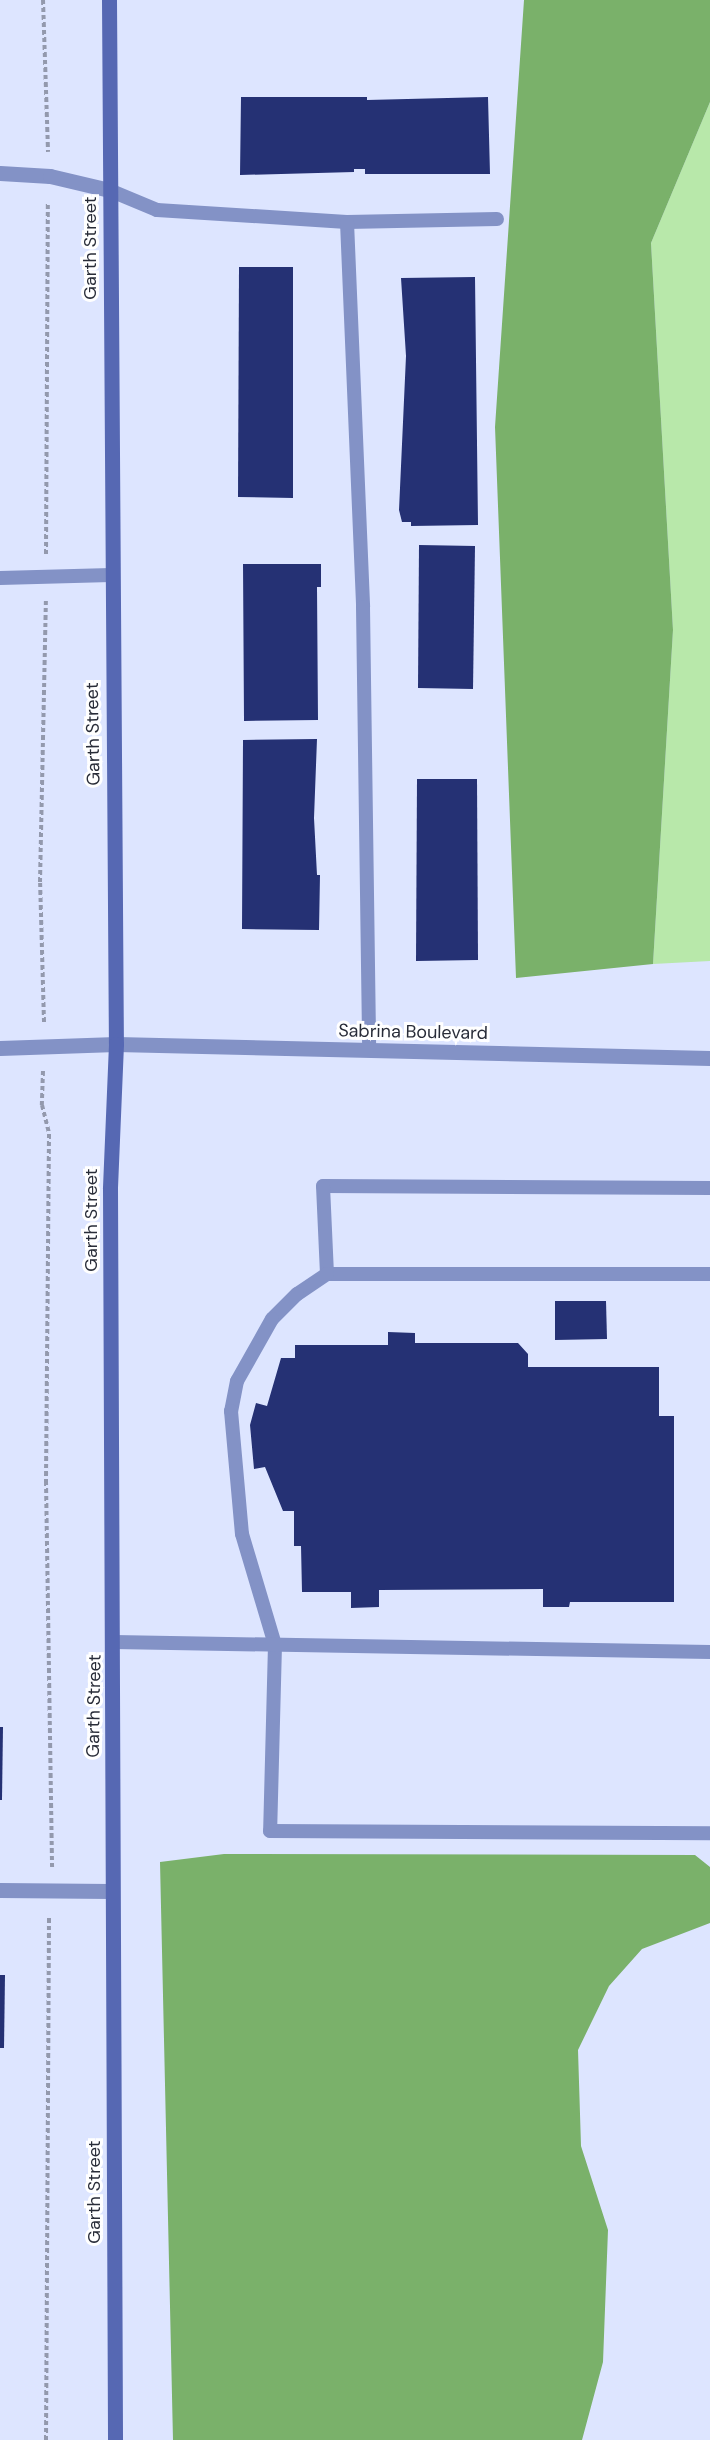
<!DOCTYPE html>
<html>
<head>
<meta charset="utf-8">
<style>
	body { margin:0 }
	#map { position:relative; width:710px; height:2440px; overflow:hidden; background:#dde5ff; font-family:"DM Sans",sans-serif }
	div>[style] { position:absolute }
	.green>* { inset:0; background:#b8e8aa }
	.forest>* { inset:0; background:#7ab16a }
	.building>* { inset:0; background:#253174 }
	.path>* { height:4px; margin-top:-2px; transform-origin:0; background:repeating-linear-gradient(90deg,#9399ad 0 4.5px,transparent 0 7.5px) }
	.lane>* { height:14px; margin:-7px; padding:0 7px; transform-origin:7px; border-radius:7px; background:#8392c6 }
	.street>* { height:15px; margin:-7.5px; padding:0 7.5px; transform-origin:7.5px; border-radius:7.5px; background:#8392c6 }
	.secondary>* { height:15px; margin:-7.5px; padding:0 7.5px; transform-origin:7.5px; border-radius:7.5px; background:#5668b3 }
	span { translate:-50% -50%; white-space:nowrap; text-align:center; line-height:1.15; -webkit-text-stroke:6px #fff; paint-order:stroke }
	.street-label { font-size:18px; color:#282c38 }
</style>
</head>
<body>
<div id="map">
	<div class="green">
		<div style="clip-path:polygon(710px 102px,710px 961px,653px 964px,673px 630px,651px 243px)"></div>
	</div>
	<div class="forest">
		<div style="clip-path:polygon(524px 0,710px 0,710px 102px,651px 243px,673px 630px,653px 964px,516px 978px,495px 427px)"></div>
		<div style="clip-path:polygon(224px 1854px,695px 1855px,710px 1867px,710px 1923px,642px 1949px,609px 1986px,578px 2050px,581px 2146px,608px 2230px,603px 2362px,582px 2440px,173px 2440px,160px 1862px)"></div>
	</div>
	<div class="building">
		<div style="clip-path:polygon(241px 97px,367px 97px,367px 100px,488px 97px,490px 174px,365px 174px,365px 169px,354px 169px,354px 172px,240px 175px)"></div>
		<div style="clip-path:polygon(239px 267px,293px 267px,293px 498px,238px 497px)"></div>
		<div style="clip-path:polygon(475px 277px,478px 525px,411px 526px,411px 522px,402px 522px,399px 510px,406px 356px,401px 278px)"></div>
		<div style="clip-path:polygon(419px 545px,475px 546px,473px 689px,418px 688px)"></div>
		<div style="clip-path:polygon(243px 564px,321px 564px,321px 587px,317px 587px,318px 720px,244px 721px)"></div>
		<div style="clip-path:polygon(317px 739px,314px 818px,317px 875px,320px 875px,319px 930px,242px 929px,243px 740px)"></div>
		<div style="clip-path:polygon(417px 779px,477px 779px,478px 960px,416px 961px)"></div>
		<div style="clip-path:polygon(555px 1301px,606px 1301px,607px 1339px,555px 1340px)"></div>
		<div style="clip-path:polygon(388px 1332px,415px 1333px,415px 1343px,518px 1343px,528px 1354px,528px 1367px,659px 1367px,659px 1416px,674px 1416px,674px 1602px,570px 1602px,569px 1607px,543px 1607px,543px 1589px,379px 1590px,379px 1607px,351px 1608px,351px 1592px,302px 1592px,301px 1546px,294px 1546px,294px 1511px,283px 1511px,265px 1467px,254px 1469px,250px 1425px,256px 1403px,267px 1406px,281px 1358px,295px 1358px,295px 1345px,388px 1345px)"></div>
		<div style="clip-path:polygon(0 1727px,3px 1727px,2px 1800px,0 1800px)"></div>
		<div style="clip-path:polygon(0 1975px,5px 1975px,4px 2048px,0 2048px)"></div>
	</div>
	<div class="path">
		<div style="left:43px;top:0;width:152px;rotate:88.1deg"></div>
		<div style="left:46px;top:554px;width:352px;rotate:-89.7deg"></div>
		<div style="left:44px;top:1022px;width:140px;rotate:-91.6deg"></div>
		<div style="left:40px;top:882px;width:281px;rotate:-88.8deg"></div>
		<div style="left:43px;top:1071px;width:34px;rotate:92deg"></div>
		<div style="left:42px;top:1105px;width:30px;rotate:76deg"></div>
		<div style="left:49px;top:1134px;width:347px;rotate:90.5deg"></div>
		<div style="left:46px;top:1481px;width:386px;rotate:89.1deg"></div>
		<div style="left:46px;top:2440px;width:524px;rotate:-89.67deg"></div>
	</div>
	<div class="lane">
		<div style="left:109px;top:190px;width:52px;rotate:22.6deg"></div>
		<div style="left:157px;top:210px;width:190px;rotate:3.6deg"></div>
		<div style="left:347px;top:222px;width:150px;rotate:-1.1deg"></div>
		<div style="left:347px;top:222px;width:385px;rotate:87.6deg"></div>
		<div style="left:363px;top:607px;width:443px;rotate:89.2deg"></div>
		<div style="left:0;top:578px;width:111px;rotate:-1.5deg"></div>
		<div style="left:710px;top:1188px;width:387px;rotate:-179.7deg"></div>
		<div style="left:323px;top:1186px;width:88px;rotate:87.4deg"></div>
		<div style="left:327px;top:1274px;width:383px"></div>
		<div style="left:327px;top:1274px;width:36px;rotate:146deg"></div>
		<div style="left:297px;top:1294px;width:35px;rotate:135deg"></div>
		<div style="left:272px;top:1319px;width:71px;rotate:119.4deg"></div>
		<div style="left:237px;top:1381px;width:31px;rotate:101deg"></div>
		<div style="left:231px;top:1411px;width:123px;rotate:84.9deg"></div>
		<div style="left:242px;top:1534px;width:116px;rotate:73.4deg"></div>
		<div style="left:275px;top:1645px;width:186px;rotate:91.5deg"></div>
		<div style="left:270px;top:1831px;width:440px;rotate:0.3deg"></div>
		<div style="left:114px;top:1642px;width:596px;rotate:0.96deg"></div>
	</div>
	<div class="street">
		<div style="left:0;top:173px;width:50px;rotate:3.4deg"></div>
		<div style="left:50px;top:176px;width:61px;rotate:13.3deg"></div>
		<div style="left:0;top:1048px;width:116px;rotate:-2deg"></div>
		<div style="left:116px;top:1044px;width:594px;rotate:1.35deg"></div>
		<div style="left:0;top:1890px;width:110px;rotate:0.5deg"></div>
	</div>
	<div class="secondary">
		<div style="left:109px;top:0;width:1044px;rotate:89.62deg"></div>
		<div style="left:116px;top:1044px;width:145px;rotate:92.4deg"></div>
		<div style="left:110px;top:1189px;width:1251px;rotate:89.77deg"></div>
	</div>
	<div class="street-label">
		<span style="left:90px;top:248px;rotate:-90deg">Garth Street</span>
		<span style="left:93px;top:734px;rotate:-91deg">Garth Street</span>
		<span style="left:413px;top:1032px;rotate:1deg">Sabrina Boulevard</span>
		<span style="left:91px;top:1220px;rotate:-90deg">Garth Street</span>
		<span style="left:94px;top:1706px;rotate:-89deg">Garth Street</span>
		<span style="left:94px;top:2192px;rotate:-90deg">Garth Street</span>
	</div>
</div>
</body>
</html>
